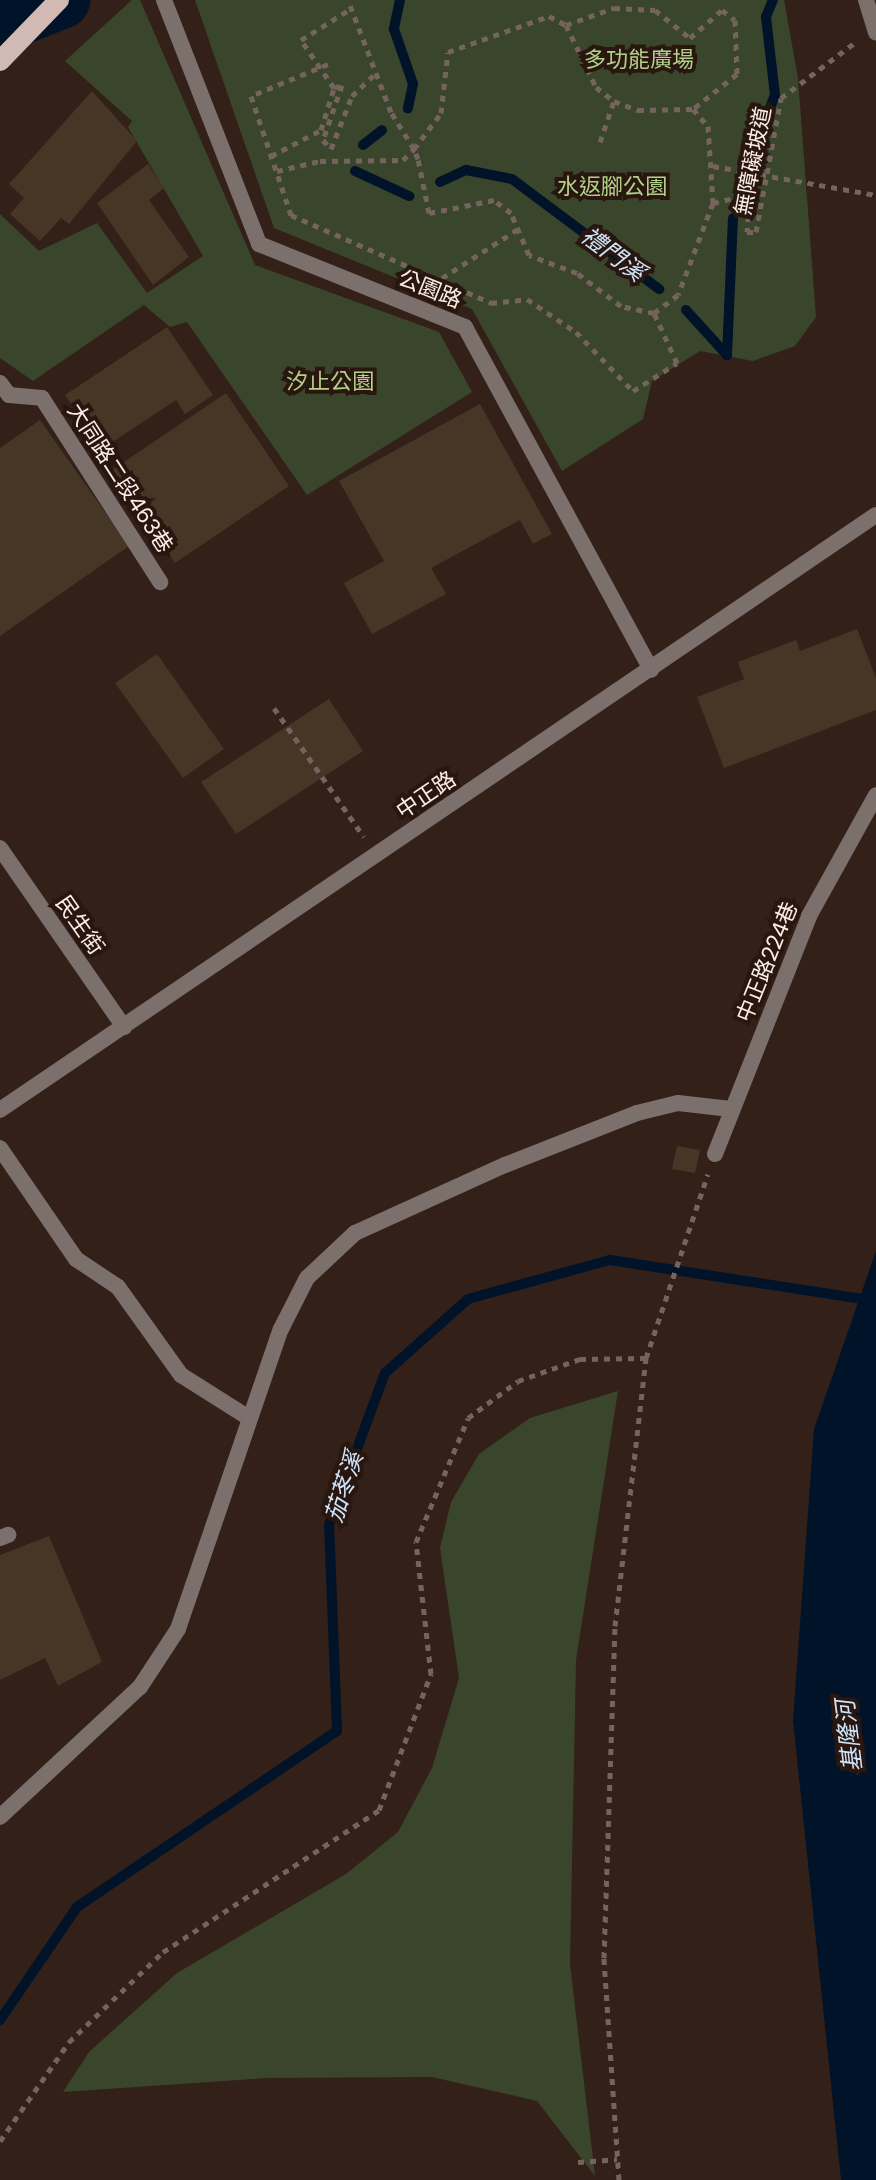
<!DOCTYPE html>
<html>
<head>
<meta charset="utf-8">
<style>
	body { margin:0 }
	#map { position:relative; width:876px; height:2180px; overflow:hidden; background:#332018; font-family:Poppins,"Noto Sans TC",sans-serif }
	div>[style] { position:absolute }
	.green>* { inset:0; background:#3a462c }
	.water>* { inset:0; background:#001329 }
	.stream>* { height:10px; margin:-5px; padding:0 5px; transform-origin:5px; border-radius:5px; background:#001329 }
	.river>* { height:58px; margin:-29px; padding:0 29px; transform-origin:29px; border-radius:29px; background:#001329 }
	.building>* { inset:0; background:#453626 }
	.path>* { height:5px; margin-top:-2.5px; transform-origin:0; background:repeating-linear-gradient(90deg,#75645d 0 6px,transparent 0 12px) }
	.lane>* { height:16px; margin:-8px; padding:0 8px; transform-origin:8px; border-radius:8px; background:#7b706c }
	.street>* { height:16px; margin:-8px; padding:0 8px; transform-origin:8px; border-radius:8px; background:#7b706c }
	.primary>* { height:20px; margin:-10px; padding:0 10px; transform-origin:10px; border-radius:10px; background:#d2bab4 }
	span { translate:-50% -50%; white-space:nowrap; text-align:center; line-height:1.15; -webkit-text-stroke:8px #29170f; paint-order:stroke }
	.park-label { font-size:22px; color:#b2d08c }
	.street-label { font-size:22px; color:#fbede8 }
	.water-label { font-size:24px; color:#cde4fa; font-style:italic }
</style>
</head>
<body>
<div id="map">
	<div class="green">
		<div style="clip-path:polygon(132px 0,140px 0,255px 265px,439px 332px,472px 392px,307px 495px,187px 322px,170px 327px,144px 305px,33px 381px,0 358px,0 214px,39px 251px,97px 223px,147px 293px,203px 256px,128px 127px,132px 121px,65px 61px)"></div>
		<div style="clip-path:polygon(195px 0,784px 0,798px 78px,816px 317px,795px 346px,753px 361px,700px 351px,652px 381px,643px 419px,562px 471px,472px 309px,274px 228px)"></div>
		<div style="clip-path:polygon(618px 1391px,576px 1660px,570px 1964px,595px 2176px,537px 2101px,432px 2077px,267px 2078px,63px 2092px,89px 2052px,177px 1973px,346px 1874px,398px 1832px,432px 1768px,459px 1678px,440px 1548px,451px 1502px,479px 1454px,530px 1418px)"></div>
	</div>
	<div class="water">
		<div style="clip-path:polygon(876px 1251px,876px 2180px,841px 2180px,793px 1720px,814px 1429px)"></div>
	</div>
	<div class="stream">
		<div style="left:400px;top:0;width:30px;rotate:102deg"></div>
		<div style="left:394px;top:29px;width:58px;rotate:70.9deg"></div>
		<div style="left:413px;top:84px;width:25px;rotate:102deg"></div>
		<div style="left:363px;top:145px;width:24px;rotate:-38deg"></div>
		<div style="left:753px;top:151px;width:60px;rotate:-68.6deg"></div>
		<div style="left:775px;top:95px;width:79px;rotate:-96.6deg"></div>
		<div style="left:766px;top:17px;width:18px;rotate:-68deg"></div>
		<div style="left:355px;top:171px;width:60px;rotate:24.8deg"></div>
		<div style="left:440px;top:182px;width:29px;rotate:-25deg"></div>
		<div style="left:466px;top:170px;width:47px;rotate:11.1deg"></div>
		<div style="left:512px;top:179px;width:184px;rotate:36.8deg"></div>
		<div style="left:686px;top:310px;width:61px;rotate:47.7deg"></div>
		<div style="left:727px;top:355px;width:137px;rotate:-87.5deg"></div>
		<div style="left:0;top:2020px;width:137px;rotate:-55.7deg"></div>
		<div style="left:77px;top:1907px;width:314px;rotate:-34.1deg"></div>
		<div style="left:337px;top:1731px;width:206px;rotate:-92.2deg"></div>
		<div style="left:329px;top:1525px;width:162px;rotate:-69.8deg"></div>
		<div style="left:385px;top:1373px;width:111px;rotate:-41.7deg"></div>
		<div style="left:468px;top:1299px;width:147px;rotate:-15.4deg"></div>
		<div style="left:610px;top:1260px;width:269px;rotate:8.8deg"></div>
	</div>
	<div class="river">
		<div style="left:0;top:24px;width:66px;rotate:-21.5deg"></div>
	</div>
	<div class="building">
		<div style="clip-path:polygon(92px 91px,137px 141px,69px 224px,61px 218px,40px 241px,10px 214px,24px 198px,9px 184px)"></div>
		<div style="clip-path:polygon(148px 164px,164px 188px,149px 200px,189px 257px,153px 285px,97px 203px)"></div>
		<div style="clip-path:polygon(167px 327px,213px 395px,185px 414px,176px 400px,102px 449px,65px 395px)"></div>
		<div style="clip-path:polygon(226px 393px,289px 486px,175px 563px,112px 470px)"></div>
		<div style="clip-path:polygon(480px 404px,552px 534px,533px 544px,520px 520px,431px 568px,446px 594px,372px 634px,344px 583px,384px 561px,339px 481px)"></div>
		<div style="clip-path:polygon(40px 420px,129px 546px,0 636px,0 448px)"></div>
		<div style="clip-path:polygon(857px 629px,876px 678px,876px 710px,724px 768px,697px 697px,744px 679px,738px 662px,796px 640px,800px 651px)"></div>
		<div style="clip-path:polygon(157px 654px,224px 749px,183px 778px,115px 683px)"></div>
		<div style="clip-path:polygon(329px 699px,363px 751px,236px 834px,201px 782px)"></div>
		<div style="clip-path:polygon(677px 1146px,700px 1150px,695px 1173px,672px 1169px)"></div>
		<div style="clip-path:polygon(49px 1536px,102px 1662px,58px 1686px,45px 1658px,0 1680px,0 1555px)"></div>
	</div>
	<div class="path">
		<div style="left:566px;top:25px;width:51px;rotate:-19.5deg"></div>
		<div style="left:614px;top:8px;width:41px;rotate:2.8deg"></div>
		<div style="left:655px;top:10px;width:45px;rotate:38.7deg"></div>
		<div style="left:690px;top:38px;width:43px;rotate:-41.2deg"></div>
		<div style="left:722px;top:10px;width:16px;rotate:38deg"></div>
		<div style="left:735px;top:20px;width:54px;rotate:87.9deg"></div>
		<div style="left:737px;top:74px;width:56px;rotate:141.5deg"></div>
		<div style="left:328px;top:64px;width:83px;rotate:157.4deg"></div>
		<div style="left:251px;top:96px;width:126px;rotate:71.4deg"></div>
		<div style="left:291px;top:215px;width:219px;rotate:23.7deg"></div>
		<div style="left:491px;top:303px;width:36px;rotate:-6deg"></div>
		<div style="left:527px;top:299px;width:59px;rotate:34deg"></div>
		<div style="left:576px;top:332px;width:82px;rotate:46deg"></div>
		<div style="left:633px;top:391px;width:52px;rotate:-32.5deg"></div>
		<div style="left:677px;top:363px;width:55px;rotate:-114.7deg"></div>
		<div style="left:334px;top:88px;width:58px;rotate:-124.5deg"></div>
		<div style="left:301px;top:40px;width:60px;rotate:-32.1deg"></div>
		<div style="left:600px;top:142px;width:43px;rotate:-71.1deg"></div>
		<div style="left:271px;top:156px;width:56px;rotate:-27.5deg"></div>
		<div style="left:321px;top:130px;width:44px;rotate:-72.8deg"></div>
		<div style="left:334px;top:88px;width:9px;rotate:-21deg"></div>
		<div style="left:342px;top:85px;width:58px;rotate:109.1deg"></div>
		<div style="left:323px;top:140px;width:12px;rotate:48deg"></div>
		<div style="left:331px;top:149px;width:57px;rotate:-68.4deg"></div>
		<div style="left:352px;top:96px;width:35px;rotate:-44deg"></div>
		<div style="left:713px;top:166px;width:166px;rotate:10.1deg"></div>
		<div style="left:277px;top:171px;width:44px;rotate:-13.1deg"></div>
		<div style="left:320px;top:161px;width:83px;rotate:-0.7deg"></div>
		<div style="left:403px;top:160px;width:16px;rotate:-45deg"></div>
		<div style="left:414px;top:149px;width:45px;rotate:-53.1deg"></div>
		<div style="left:441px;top:113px;width:61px;rotate:-83.5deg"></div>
		<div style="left:448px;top:52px;width:107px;rotate:-19.6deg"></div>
		<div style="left:549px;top:16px;width:19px;rotate:28deg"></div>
		<div style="left:566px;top:25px;width:69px;rotate:64.2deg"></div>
		<div style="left:596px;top:87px;width:23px;rotate:38deg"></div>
		<div style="left:614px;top:101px;width:26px;rotate:21deg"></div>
		<div style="left:638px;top:110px;width:55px;rotate:-1deg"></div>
		<div style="left:693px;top:109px;width:23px;rotate:49deg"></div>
		<div style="left:708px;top:126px;width:77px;rotate:86.3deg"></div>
		<div style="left:713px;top:203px;width:98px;rotate:110.8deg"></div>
		<div style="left:678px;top:295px;width:30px;rotate:143deg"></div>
		<div style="left:654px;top:313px;width:34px;rotate:-168deg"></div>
		<div style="left:621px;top:306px;width:55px;rotate:-143.1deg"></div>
		<div style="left:577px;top:273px;width:51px;rotate:-159.4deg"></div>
		<div style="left:529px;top:255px;width:46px;rotate:-113.2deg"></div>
		<div style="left:511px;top:213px;width:21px;rotate:-143deg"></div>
		<div style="left:494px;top:200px;width:66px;rotate:168.7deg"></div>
		<div style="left:429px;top:213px;width:55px;rotate:-101.5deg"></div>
		<div style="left:418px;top:159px;width:11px;rotate:-112deg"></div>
		<div style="left:414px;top:149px;width:44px;rotate:-121.9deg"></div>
		<div style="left:391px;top:112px;width:120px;rotate:-111deg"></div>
		<div style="left:713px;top:203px;width:27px;rotate:-13deg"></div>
		<div style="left:739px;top:197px;width:20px;rotate:-72deg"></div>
		<div style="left:745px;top:178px;width:7px;rotate:16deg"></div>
		<div style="left:752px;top:180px;width:52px;rotate:95.5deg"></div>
		<div style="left:747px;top:232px;width:9px"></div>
		<div style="left:756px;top:232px;width:136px;rotate:-79.4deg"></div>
		<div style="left:781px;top:98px;width:95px;rotate:-36.9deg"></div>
		<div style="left:442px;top:278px;width:90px;rotate:-32.8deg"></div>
		<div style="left:274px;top:708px;width:157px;rotate:55.1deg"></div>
		<div style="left:0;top:2141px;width:121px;rotate:-55.1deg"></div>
		<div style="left:69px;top:2042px;width:130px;rotate:-43.8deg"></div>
		<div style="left:163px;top:1952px;width:258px;rotate:-33.3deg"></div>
		<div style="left:379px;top:1810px;width:146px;rotate:-69.1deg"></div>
		<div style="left:431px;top:1674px;width:133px;rotate:-96.5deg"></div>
		<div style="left:416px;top:1542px;width:134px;rotate:-67.2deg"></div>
		<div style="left:468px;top:1418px;width:62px;rotate:-36.5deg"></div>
		<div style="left:518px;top:1381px;width:66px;rotate:-19.5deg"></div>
		<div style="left:580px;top:1359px;width:66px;rotate:-0.9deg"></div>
		<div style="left:578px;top:2162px;width:39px;rotate:-4deg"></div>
		<div style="left:619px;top:2180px;width:223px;rotate:-93.9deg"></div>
		<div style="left:604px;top:1958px;width:332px;rotate:-88.1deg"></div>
		<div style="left:615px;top:1626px;width:270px;rotate:-83.4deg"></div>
		<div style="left:646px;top:1358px;width:194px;rotate:-71.4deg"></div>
	</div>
	<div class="lane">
		<div style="left:164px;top:0;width:262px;rotate:68.7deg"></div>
		<div style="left:259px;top:244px;width:222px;rotate:21.9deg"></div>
		<div style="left:465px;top:327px;width:390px;rotate:61.5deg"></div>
		<div style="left:866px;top:0;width:34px;rotate:73deg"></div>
		<div style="left:0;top:383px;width:15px;rotate:53deg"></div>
		<div style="left:9px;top:395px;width:33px;rotate:5deg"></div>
		<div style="left:42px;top:398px;width:219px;rotate:57.3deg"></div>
		<div style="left:0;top:848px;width:218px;rotate:55.3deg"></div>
		<div style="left:0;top:1148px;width:135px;rotate:55.6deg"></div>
		<div style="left:76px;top:1259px;width:50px;rotate:33.7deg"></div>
		<div style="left:118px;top:1287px;width:108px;rotate:54.4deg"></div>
		<div style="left:181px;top:1375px;width:80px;rotate:32.3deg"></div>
		<div style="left:715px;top:1154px;width:256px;rotate:-68.4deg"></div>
		<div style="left:809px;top:916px;width:138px;rotate:-61deg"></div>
		<div style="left:0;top:1538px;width:9px;rotate:-21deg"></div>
		<div style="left:0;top:1817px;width:191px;rotate:-42.9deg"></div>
		<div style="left:140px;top:1687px;width:69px;rotate:-56.8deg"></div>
		<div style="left:178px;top:1629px;width:317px;rotate:-71.1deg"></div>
		<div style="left:281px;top:1329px;width:57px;rotate:-63deg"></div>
		<div style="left:307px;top:1278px;width:66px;rotate:-43.2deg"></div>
		<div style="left:355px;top:1233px;width:165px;rotate:-24.4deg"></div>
		<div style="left:505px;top:1165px;width:142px;rotate:-21.5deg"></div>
		<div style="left:637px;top:1113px;width:42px;rotate:-13.7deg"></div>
		<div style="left:678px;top:1103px;width:53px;rotate:6.5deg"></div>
	</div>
	<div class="street">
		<div style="left:0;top:1110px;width:1059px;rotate:-34.19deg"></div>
	</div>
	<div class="primary">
		<div style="left:0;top:61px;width:85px;rotate:-46deg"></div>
	</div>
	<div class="park-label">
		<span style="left:639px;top:60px">多功能廣場</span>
		<span style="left:612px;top:187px">水返腳公園</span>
		<span style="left:330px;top:382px">汐止公園</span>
	</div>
	<div class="street-label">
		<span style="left:753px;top:161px;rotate:-79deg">無障礙坡道</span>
		<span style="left:430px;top:289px;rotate:22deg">公園路</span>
		<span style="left:120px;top:478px;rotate:57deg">大同路二段463巷</span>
		<span style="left:426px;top:795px;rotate:-34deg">中正路</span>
		<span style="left:80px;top:925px;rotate:55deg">民生街</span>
		<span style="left:767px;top:962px;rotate:-68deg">中正路224巷</span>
	</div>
	<div class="water-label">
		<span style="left:613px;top:254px;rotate:37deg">禮門溪</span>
		<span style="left:344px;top:1487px;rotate:-72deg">茄苳溪</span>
		<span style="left:849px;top:1736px;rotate:-97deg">基隆河</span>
	</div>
</div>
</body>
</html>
